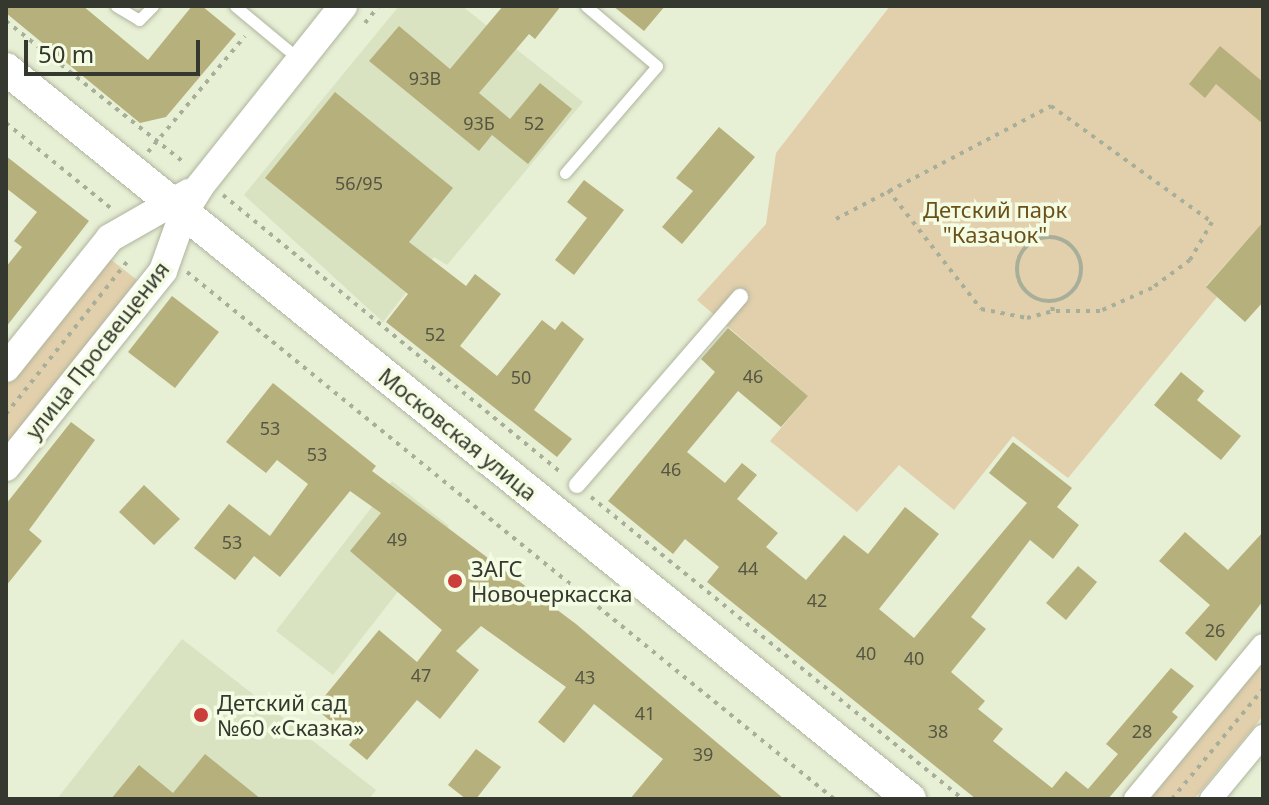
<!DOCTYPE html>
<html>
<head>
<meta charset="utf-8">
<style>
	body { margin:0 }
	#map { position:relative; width:1269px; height:805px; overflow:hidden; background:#e7efd5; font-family:"Noto Sans",sans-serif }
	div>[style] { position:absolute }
	.built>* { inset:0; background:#d9e3c2 }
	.green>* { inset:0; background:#e2cfac }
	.building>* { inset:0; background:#b6b07d }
	.path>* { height:4px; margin-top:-2px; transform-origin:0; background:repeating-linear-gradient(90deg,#a7ae99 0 4px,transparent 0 10px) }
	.path>.ring { margin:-2px; padding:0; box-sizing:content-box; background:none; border:4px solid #a7ae99; border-radius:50% }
	.roads { filter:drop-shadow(0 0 2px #aeb59d) drop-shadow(0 0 2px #aeb59d) }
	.service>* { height:11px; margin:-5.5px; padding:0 5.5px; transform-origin:5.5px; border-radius:5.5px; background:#fff }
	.pedestrian>* { height:16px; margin:-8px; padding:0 8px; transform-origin:8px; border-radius:8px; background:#fff }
	.minor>* { height:22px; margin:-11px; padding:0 11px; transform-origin:11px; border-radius:11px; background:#fff }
	.tertiary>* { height:28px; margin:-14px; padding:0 14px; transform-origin:14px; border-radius:14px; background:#fff }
	.secondary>* { height:32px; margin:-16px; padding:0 16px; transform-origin:16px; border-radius:16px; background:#fff }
	.dots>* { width:22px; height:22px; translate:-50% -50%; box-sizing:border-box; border:4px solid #f4fce3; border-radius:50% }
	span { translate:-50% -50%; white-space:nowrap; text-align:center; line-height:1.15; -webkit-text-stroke:7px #f4fce3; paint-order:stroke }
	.number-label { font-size:18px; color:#555642 }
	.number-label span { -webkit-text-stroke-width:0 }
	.park-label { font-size:22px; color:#6b5119 }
	.street-label { font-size:22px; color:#35382e }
	.poi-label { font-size:22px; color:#35382e }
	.left { translate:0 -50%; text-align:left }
	.frame { position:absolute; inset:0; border:8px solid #35382e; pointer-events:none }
	.scale { position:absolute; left:24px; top:40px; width:176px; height:36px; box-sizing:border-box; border:4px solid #35382e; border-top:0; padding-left:10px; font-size:24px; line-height:28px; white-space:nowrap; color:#35382e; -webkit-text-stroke:6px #f4fce3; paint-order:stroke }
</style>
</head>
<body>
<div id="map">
	<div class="built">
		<div style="clip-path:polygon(399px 6px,462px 6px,583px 102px,447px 265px,434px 257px,383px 322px,244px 195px)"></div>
		<div style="clip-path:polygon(392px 481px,449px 526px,333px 675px,276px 631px)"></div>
		<div style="clip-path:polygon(182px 639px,376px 790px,369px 799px,57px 799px)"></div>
	</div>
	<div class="green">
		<div style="clip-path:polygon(890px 6px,1263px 6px,1263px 222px,1206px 286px,1217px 297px,1068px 478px,1013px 436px,954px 510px,899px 465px,857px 512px,770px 441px,808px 396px,697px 300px,766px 224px,776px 153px)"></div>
		<div style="clip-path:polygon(105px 255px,137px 280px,6px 447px,6px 378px)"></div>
		<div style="clip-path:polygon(1263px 663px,1263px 716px,1194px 799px,1150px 799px)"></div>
	</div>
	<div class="building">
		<div style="clip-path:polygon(6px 6px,83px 6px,148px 60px,192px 6px,202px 6px,236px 34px,166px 117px,140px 123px,6px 13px)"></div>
		<div style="clip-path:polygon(503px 6px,561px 6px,535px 39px,529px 34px,479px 93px,510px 119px,540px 83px,572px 109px,528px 164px,492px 135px,479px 151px,369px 61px,399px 26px,450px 69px)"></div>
		<div style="clip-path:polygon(613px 6px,665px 6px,644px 31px)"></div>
		<div style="clip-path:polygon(1220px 46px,1263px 82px,1263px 124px,1216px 84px,1205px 98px,1189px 84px)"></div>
		<div style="clip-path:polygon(335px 92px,453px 188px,409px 242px,466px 286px,475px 274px,501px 294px,460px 346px,497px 376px,542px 320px,555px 330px,562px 321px,584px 339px,534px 410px,572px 439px,557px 457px,386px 322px,408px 294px,265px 178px)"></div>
		<div style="clip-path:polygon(719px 127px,755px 157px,682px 244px,662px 227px,693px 191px,676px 178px)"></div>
		<div style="clip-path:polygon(6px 156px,89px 221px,6px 327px,6px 267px,22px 247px,14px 241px,37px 212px,6px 188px)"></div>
		<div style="clip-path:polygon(584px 180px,624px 210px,574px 275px,555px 260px,587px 218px,567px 202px)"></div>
		<div style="clip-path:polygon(1263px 222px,1263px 302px,1245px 322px,1206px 287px)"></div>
		<div style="clip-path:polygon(172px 296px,219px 332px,175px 388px,128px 352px)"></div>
		<div style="clip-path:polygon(728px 328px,808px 396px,781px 427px,738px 391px,687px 452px,725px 483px,742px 463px,757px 475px,737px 499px,778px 533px,766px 547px,806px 580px,844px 535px,868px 554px,905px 507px,939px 534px,879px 609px,914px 638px,1027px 503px,989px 473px,1013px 442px,1072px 488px,1057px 507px,1079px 525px,1053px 559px,1030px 540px,971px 617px,986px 629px,951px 672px,985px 701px,978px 709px,1003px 729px,993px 741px,1052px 788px,1066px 771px,1088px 789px,1118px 754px,1106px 744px,1171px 668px,1194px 686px,1172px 712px,1178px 717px,1108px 799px,976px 799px,707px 582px,719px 567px,685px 539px,673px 554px,608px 501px,715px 372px,701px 359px)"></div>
		<div style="clip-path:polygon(1181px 372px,1204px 391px,1197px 400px,1241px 436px,1221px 460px,1154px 405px)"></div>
		<div style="clip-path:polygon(273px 383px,376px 466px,372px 471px,576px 624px,784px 799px,630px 799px,663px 759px,594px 704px,564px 743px,538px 722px,566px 687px,481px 626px,456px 651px,479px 670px,440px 719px,417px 700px,367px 760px,349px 745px,353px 740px,315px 708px,379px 630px,417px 662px,442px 630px,350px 551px,381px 513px,350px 491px,280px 577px,254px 556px,235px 580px,194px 548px,229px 504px,270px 536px,308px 484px,277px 460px,266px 473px,226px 442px)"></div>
		<div style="clip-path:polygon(71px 422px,95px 440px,29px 530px,42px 541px,6px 586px,6px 504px)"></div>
		<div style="clip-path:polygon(144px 485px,180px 519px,154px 545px,119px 512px)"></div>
		<div style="clip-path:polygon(1185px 532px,1228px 570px,1263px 532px,1263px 601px,1216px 661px,1185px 633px,1210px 605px,1159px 561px)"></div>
		<div style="clip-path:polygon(1078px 566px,1097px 582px,1066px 620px,1046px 603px)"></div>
		<div style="clip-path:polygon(476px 749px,501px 767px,476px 799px,466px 799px,448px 785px)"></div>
		<div style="clip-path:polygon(205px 754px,261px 799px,111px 799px,139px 765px,173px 793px)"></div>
	</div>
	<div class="path">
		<div style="left:6px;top:21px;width:230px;rotate:38.5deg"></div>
		<div style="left:365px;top:23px;width:22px;rotate:-51deg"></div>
		<div style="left:6px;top:123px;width:138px;rotate:39.1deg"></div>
		<div style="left:148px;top:152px;width:151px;rotate:-50.1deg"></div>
		<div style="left:888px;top:190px;width:151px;rotate:52deg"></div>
		<div style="left:981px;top:309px;width:47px;rotate:11.1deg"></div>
		<div style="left:1027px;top:318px;width:27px;rotate:-15deg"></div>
		<div style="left:223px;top:195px;width:440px;rotate:39.4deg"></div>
		<div style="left:836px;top:219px;width:243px;rotate:-27.7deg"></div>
		<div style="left:1051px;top:106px;width:198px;rotate:35.8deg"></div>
		<div style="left:1212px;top:222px;width:44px;rotate:120.1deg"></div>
		<div style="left:1190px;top:260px;width:47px;rotate:143.6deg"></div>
		<div style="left:1152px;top:288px;width:57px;rotate:156.1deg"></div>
		<div style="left:1100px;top:311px;width:47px;rotate:180deg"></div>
		<div style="left:1053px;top:311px;width:10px;rotate:-101deg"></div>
		<div class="ring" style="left:1017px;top:237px;width:60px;height:60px"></div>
		<div style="left:187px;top:272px;width:834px;rotate:39.16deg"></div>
		<div style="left:6px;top:414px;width:199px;rotate:-51.5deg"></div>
		<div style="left:591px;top:497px;width:479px;rotate:39.1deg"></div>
		<div style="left:1172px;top:799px;width:143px;rotate:-50.4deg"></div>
	</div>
	<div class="roads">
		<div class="service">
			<div style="left:116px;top:6px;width:27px;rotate:31deg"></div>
			<div style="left:139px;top:20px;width:20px;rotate:-45deg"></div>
			<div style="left:235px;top:6px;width:85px;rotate:39.7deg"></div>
			<div style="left:565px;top:173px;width:141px;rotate:-49.3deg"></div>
			<div style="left:657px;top:66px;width:93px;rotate:-139.8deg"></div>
		</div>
		<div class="pedestrian">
			<div style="left:577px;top:485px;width:249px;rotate:-49.1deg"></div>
		</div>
		<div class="minor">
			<div style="left:1135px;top:799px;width:200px;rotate:-50.3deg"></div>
			<div style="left:1211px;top:799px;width:82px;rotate:-50.5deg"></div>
		</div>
		<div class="tertiary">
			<div style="left:6px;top:368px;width:166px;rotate:-51.3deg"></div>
			<div style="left:110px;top:238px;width:91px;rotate:-29.7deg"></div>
			<div style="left:6px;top:467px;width:251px;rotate:-51.3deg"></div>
			<div style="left:163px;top:271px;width:63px;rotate:-70.4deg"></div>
			<div style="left:184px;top:212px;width:31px;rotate:-58deg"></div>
			<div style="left:200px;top:186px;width:230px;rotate:-51.5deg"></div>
		</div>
		<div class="secondary">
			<div style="left:6px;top:69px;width:1162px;rotate:38.92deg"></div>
		</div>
	</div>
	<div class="dots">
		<div style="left:455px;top:581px;background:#cc3e3a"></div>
		<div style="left:201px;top:715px;background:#cc3e3a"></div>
	</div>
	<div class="number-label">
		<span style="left:425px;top:78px">93В</span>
		<span style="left:479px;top:123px">93Б</span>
		<span style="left:534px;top:123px">52</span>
		<span style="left:359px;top:183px">56/95</span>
		<span style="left:435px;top:334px">52</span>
		<span style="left:753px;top:376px">46</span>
		<span style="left:521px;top:377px">50</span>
		<span style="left:270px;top:428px">53</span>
		<span style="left:317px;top:454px">53</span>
		<span style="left:671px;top:469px">46</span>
		<span style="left:397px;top:539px">49</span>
		<span style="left:232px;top:542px">53</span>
		<span style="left:748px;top:568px">44</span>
		<span style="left:817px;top:600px">42</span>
		<span style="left:1215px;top:630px">26</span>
		<span style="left:866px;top:653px">40</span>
		<span style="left:914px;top:658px">40</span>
		<span style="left:421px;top:675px">47</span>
		<span style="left:585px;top:677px">43</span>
		<span style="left:645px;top:713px">41</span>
		<span style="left:938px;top:731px">38</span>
		<span style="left:1142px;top:731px">28</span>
		<span style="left:703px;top:754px">39</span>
	</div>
	<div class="park-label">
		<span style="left:995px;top:222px">Детский парк<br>"Казачок"</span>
	</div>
	<div class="street-label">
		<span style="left:97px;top:350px;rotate:-52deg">улица Просвещения</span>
		<span style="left:458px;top:434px;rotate:39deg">Московская улица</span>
	</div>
	<div class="poi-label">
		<span class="left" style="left:471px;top:581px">ЗАГС<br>Новочеркасска</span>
		<span class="left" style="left:217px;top:715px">Детский сад<br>№60 «Сказка»</span>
	</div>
	<div class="frame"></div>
	<div class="scale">50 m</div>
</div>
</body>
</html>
